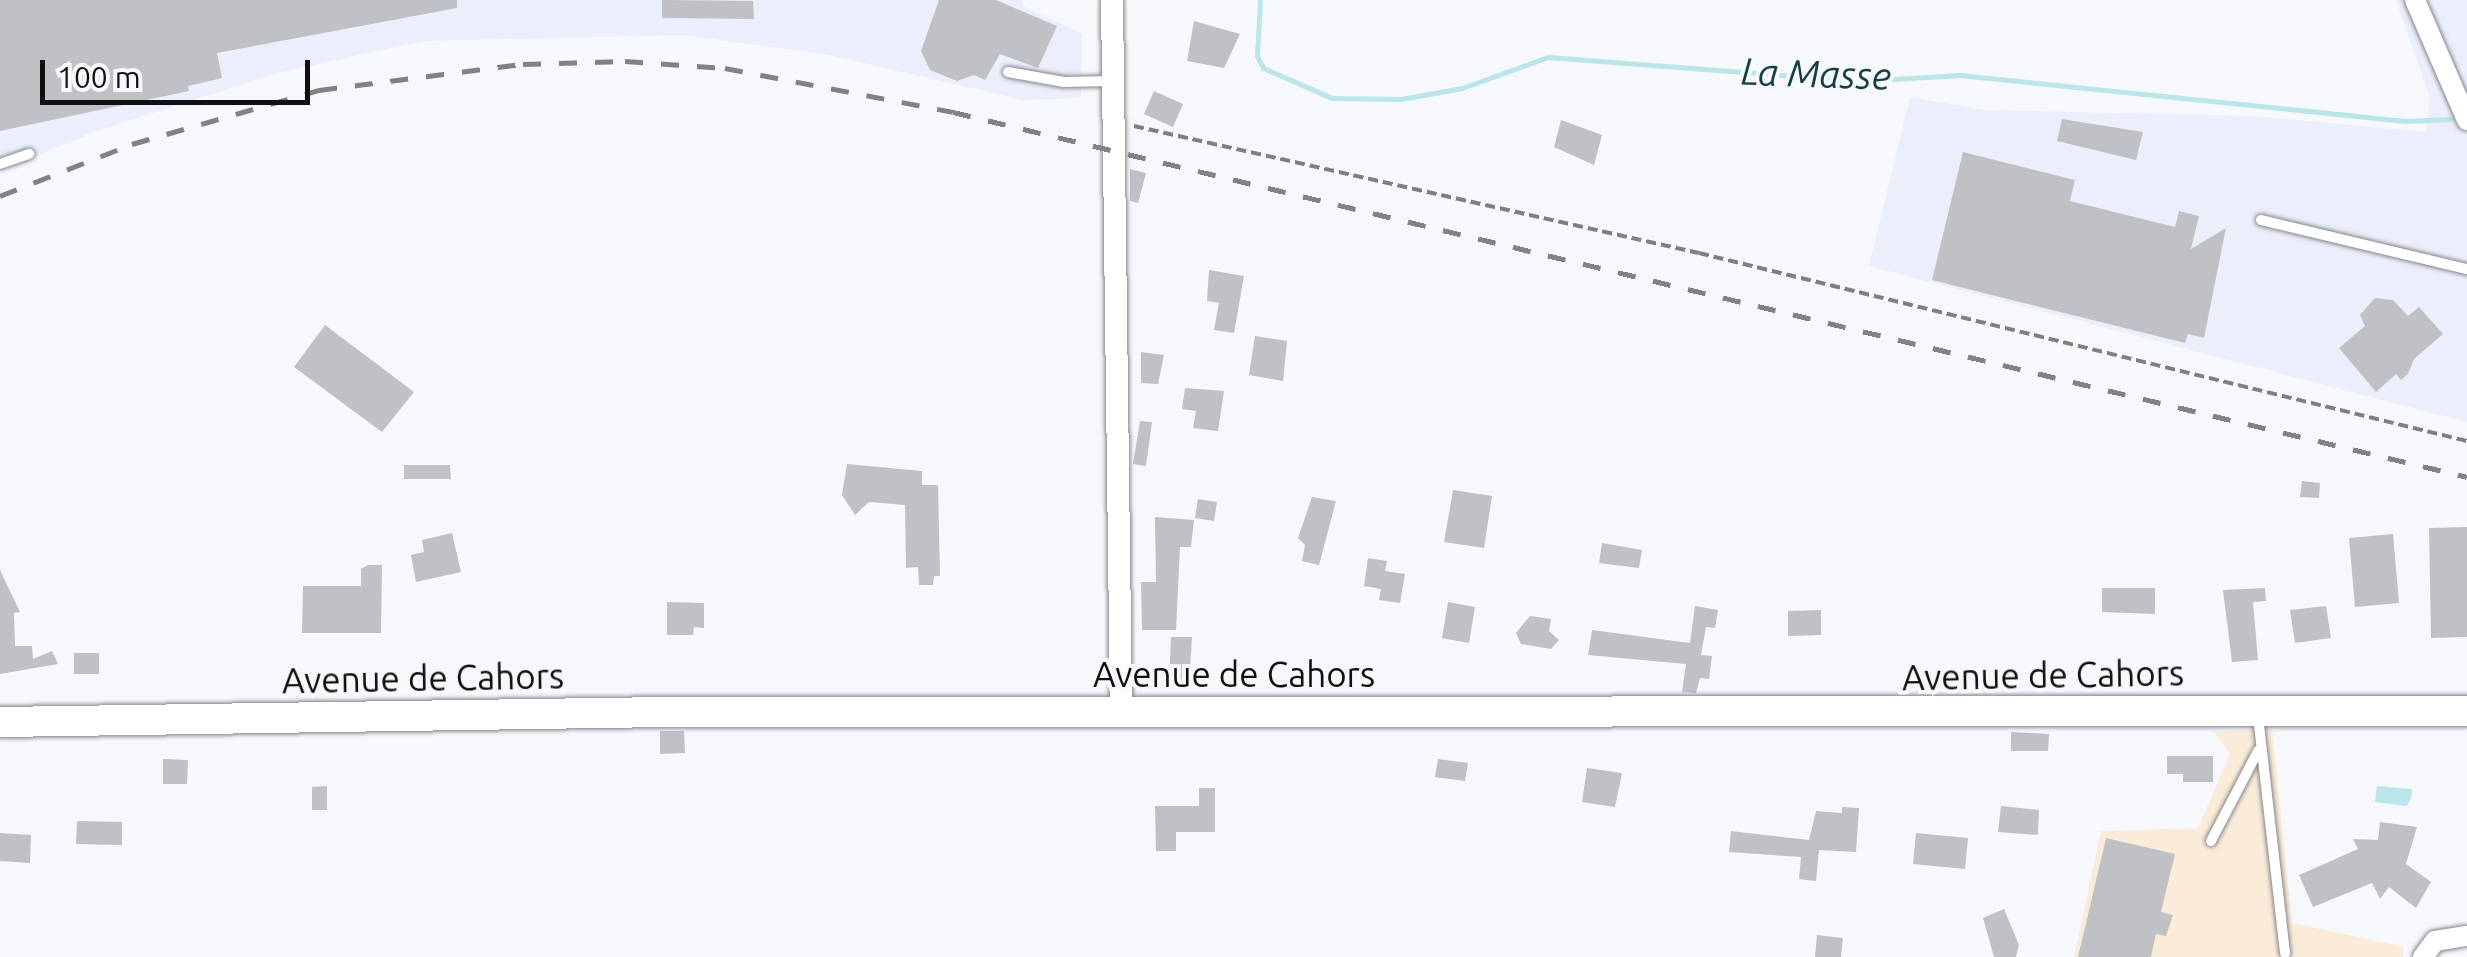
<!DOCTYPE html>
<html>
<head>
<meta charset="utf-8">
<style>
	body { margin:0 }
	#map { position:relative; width:2467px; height:957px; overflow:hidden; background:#f6f8fc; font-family:Ubuntu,sans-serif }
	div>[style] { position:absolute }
	.commercial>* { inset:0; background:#fbecd9 }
	.built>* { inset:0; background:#ebeffb }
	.water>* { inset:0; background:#bae6ea }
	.stream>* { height:5px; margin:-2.5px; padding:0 2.5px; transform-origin:2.5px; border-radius:2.5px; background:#bae6ea }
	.building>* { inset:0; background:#bfc1c5 }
	.path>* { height:4px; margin-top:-2px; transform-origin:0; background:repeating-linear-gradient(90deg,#7d7f81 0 10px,transparent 0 15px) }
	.roads { filter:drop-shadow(0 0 2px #84868a) drop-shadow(0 0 2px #84868a) }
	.service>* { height:10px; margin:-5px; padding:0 5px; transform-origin:5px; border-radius:5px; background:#fff }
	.minor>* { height:20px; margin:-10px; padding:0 10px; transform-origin:10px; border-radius:10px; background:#fff }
	.tertiary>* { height:22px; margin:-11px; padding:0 11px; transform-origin:11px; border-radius:11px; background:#fff }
	.primary>* { height:30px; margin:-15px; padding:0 15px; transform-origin:15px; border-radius:15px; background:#fff }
	.rail>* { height:5px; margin-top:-2.5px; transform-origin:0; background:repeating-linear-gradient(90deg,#818285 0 18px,transparent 0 36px) }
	span { translate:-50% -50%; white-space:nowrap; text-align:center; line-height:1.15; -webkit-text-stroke:8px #f6f8fc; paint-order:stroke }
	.street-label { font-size:35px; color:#0f1011 }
	.water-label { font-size:38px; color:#163f43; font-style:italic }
	.scale { position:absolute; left:40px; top:60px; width:270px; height:45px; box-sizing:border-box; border:5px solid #0f1011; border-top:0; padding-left:12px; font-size:30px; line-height:35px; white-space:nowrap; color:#0f1011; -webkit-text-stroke:8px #f6f8fc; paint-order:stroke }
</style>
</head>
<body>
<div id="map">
	<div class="commercial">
		<div style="clip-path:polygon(2272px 729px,2292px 923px,2404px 947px,2403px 957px,2074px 957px,2101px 831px,2198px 828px,2230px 754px,2214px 732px)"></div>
	</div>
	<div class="built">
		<div style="clip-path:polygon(0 0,1023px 0,1023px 6px,1082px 34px,1081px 98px,1023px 100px,830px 55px,682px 35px,422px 41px,277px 73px,94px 132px,0 171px)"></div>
		<div style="clip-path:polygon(2396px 0,2467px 0,2467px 422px,1869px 266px,1910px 97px,1985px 110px,2254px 116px,2426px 132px,2430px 98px)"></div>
	</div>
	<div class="water">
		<div style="clip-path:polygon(2377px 786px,2412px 789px,2411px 798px,2407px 806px,2375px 802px)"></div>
	</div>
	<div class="stream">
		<div style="left:1260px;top:0;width:56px;rotate:93.1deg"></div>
		<div style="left:1257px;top:56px;width:13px;rotate:63deg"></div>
		<div style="left:1263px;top:68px;width:75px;rotate:23.5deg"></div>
		<div style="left:1332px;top:98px;width:69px;rotate:0.8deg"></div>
		<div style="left:1401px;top:99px;width:62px;rotate:-10.2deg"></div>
		<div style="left:1462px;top:88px;width:91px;rotate:-19.8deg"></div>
		<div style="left:1548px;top:57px;width:313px;rotate:4.4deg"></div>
		<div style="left:1860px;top:81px;width:100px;rotate:-3.4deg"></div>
		<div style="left:1960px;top:75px;width:447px;rotate:5.9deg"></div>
		<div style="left:2405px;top:121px;width:45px;rotate:-2.5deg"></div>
	</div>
	<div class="building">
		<div style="clip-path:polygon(0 0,457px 0,457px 8px,217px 53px,222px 78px,188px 86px,189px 91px,0 131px)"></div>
		<div style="clip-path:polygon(662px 0,753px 1px,754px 19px,662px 18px)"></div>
		<div style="clip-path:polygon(939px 0,996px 0,1057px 26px,1038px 68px,1000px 54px,985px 80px,974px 75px,957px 81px,930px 70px,921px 51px)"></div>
		<div style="clip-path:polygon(1194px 21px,1240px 34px,1224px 68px,1187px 61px)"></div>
		<div style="clip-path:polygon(1154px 91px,1183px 104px,1173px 127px,1144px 114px)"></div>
		<div style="clip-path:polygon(2062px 119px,2143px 132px,2136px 160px,2057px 141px)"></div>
		<div style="clip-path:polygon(1561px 120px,1602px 135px,1594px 165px,1554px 147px)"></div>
		<div style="clip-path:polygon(1963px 152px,2075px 180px,2070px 201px,2175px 227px,2179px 211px,2199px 216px,2191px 249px,2226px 228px,2204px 338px,2188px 334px,2185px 343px,1932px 280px)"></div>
		<div style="clip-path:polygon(1130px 169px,1146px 173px,1138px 203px,1130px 201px)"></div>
		<div style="clip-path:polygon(1209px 270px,1244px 276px,1234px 333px,1214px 330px,1219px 303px,1207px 301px)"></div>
		<div style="clip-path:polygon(2375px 298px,2393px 300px,2408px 316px,2419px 307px,2443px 334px,2414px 359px,2408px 374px,2401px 380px,2396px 374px,2376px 392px,2339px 348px,2365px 326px,2360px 315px)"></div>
		<div style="clip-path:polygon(325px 325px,414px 392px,382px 432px,294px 367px)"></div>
		<div style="clip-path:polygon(1255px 336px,1287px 341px,1283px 381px,1249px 375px)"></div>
		<div style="clip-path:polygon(1141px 352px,1164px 355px,1158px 384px,1141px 383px)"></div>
		<div style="clip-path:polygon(1185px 388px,1224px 391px,1218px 431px,1193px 428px,1196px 411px,1182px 409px)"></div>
		<div style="clip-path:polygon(1140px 421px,1152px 422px,1146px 466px,1133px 464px)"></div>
		<div style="clip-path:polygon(847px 464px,922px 471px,922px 485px,938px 485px,940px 576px,934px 576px,933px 585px,919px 585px,918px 567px,906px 568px,905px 505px,869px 502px,855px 515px,842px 495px)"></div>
		<div style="clip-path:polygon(404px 465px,450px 465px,451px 479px,404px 479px)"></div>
		<div style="clip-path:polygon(2302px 481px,2320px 483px,2319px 498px,2300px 497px)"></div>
		<div style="clip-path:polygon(1453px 490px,1492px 496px,1484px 548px,1444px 542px)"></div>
		<div style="clip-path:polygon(1312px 497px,1336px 501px,1319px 565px,1302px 561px,1305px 545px,1298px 538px)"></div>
		<div style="clip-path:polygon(1198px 499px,1217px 502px,1214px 521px,1195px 518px)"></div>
		<div style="clip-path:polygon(1155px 517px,1194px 520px,1191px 547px,1180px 547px,1176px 630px,1142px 630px,1141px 582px,1156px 582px)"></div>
		<div style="clip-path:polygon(2467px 527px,2467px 637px,2431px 638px,2429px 528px)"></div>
		<div style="clip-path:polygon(452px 533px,461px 572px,416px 582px,411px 555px,424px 552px,422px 540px)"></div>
		<div style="clip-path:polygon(2393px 534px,2399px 603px,2355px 607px,2349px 538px)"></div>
		<div style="clip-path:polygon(1602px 543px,1642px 550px,1639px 568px,1599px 563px)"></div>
		<div style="clip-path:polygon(1368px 558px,1387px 561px,1385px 571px,1405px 574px,1400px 603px,1379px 600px,1381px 589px,1364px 586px)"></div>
		<div style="clip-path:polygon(368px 565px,382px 565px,381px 633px,302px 633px,303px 586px,361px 586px,361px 569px)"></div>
		<div style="clip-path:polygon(0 570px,20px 612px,14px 613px,15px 646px,32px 646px,33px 659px,52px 651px,58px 664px,0 674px)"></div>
		<div style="clip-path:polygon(2102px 588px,2155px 588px,2155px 614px,2102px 612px)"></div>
		<div style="clip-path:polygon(2265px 588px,2266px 601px,2253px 602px,2258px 660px,2232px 662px,2223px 590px)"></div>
		<div style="clip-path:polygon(667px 602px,704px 603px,704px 628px,694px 627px,693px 635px,667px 635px)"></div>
		<div style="clip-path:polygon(1448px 602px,1475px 607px,1469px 643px,1442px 638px)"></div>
		<div style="clip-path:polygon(1695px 606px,1718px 610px,1715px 628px,1706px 627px,1701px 655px,1712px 656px,1709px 679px,1700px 678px,1696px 693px,1682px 692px,1686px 664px,1588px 655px,1592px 630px,1690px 643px)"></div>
		<div style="clip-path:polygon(2326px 606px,2331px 638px,2295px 643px,2290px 610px)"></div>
		<div style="clip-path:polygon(1821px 610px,1821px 635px,1788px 636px,1788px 611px)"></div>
		<div style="clip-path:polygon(1530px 616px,1551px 619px,1549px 631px,1559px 640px,1551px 649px,1521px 644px,1516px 633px)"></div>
		<div style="clip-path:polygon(1171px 637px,1192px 637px,1189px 685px,1169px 685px)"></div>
		<div style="clip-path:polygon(74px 653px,99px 653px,99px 674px,74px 674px)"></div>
		<div style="clip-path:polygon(660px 731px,684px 731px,685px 753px,660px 754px)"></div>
		<div style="clip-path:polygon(2011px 732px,2049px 734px,2048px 751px,2011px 751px)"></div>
		<div style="clip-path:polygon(2167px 756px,2213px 756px,2213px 782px,2183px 782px,2183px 774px,2167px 774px)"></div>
		<div style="clip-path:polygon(163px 759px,188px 760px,187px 784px,163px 784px)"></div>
		<div style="clip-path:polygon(1438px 759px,1468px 763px,1465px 781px,1435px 777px)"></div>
		<div style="clip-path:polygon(1587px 768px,1622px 773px,1615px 807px,1582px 802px)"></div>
		<div style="clip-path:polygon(327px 786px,327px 810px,312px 810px,312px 787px)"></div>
		<div style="clip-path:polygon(1199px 788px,1215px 788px,1215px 832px,1176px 832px,1176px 851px,1156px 851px,1155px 806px,1199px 806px)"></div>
		<div style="clip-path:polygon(2001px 806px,2039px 810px,2038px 835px,1998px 832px)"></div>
		<div style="clip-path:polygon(1842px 807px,1859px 808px,1856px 852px,1819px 850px,1816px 881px,1799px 879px,1801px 857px,1729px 852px,1731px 831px,1809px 840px,1816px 811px,1842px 813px)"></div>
		<div style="clip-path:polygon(77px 821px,122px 822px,122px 845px,76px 844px)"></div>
		<div style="clip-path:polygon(2380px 822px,2417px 827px,2406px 864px,2431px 882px,2416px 908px,2389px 887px,2380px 899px,2372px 883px,2313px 907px,2299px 875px,2358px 849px,2353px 839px,2378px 840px)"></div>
		<div style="clip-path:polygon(0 833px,31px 835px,30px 863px,0 861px)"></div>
		<div style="clip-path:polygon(1916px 833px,1968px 838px,1965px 869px,1913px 864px)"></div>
		<div style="clip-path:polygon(2106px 838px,2175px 854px,2161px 912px,2173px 915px,2166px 936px,2156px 934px,2151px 957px,2078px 957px)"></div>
		<div style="clip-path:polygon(2004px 909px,2019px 945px,2016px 957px,1994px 957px,1983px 918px)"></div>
		<div style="clip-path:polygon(1817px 935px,1843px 938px,1841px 957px,1815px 957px)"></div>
	</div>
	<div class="path">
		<div style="left:1134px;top:126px;width:579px;rotate:12.67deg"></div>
		<div style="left:1699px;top:253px;width:791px;rotate:13.76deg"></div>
	</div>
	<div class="roads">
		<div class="service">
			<div style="left:1008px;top:72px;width:57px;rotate:10.1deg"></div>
			<div style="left:1064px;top:82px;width:47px;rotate:-1.2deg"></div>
			<div style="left:0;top:164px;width:31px;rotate:-19deg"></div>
			<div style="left:2261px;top:220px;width:212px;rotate:13.4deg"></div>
			<div style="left:2258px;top:716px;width:239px;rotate:83.5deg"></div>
			<div style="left:2211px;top:841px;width:102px;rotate:-62.4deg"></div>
		</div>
		<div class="minor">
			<div style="left:2415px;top:0;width:131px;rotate:66.6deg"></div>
			<div style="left:2423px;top:957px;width:20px;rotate:-53deg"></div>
			<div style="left:2435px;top:941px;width:32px;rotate:-9deg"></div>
		</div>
		<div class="tertiary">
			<div style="left:1112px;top:0;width:711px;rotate:89.27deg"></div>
		</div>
		<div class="primary">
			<div style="left:0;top:722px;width:666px;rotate:-0.86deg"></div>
			<div style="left:666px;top:712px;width:1801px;rotate:-0.03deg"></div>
		</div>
	</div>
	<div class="rail">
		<div style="left:0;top:196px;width:142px;rotate:-21.5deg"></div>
		<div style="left:132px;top:144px;width:195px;rotate:-16.1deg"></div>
		<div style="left:319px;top:90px;width:206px;rotate:-7.3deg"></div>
		<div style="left:523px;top:64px;width:102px;rotate:-1.7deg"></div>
		<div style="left:625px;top:61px;width:100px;rotate:4deg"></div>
		<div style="left:725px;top:68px;width:232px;rotate:10.9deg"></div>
		<div style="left:953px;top:112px;width:1557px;rotate:13.55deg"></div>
	</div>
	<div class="street-label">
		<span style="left:1234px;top:674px">Avenue de Cahors</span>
		<span style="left:2043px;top:675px;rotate:-1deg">Avenue de Cahors</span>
		<span style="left:423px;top:678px;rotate:-1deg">Avenue de Cahors</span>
	</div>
	<div class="water-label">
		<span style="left:1816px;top:74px;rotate:2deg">La Masse</span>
	</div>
	<div class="scale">100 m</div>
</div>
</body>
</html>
